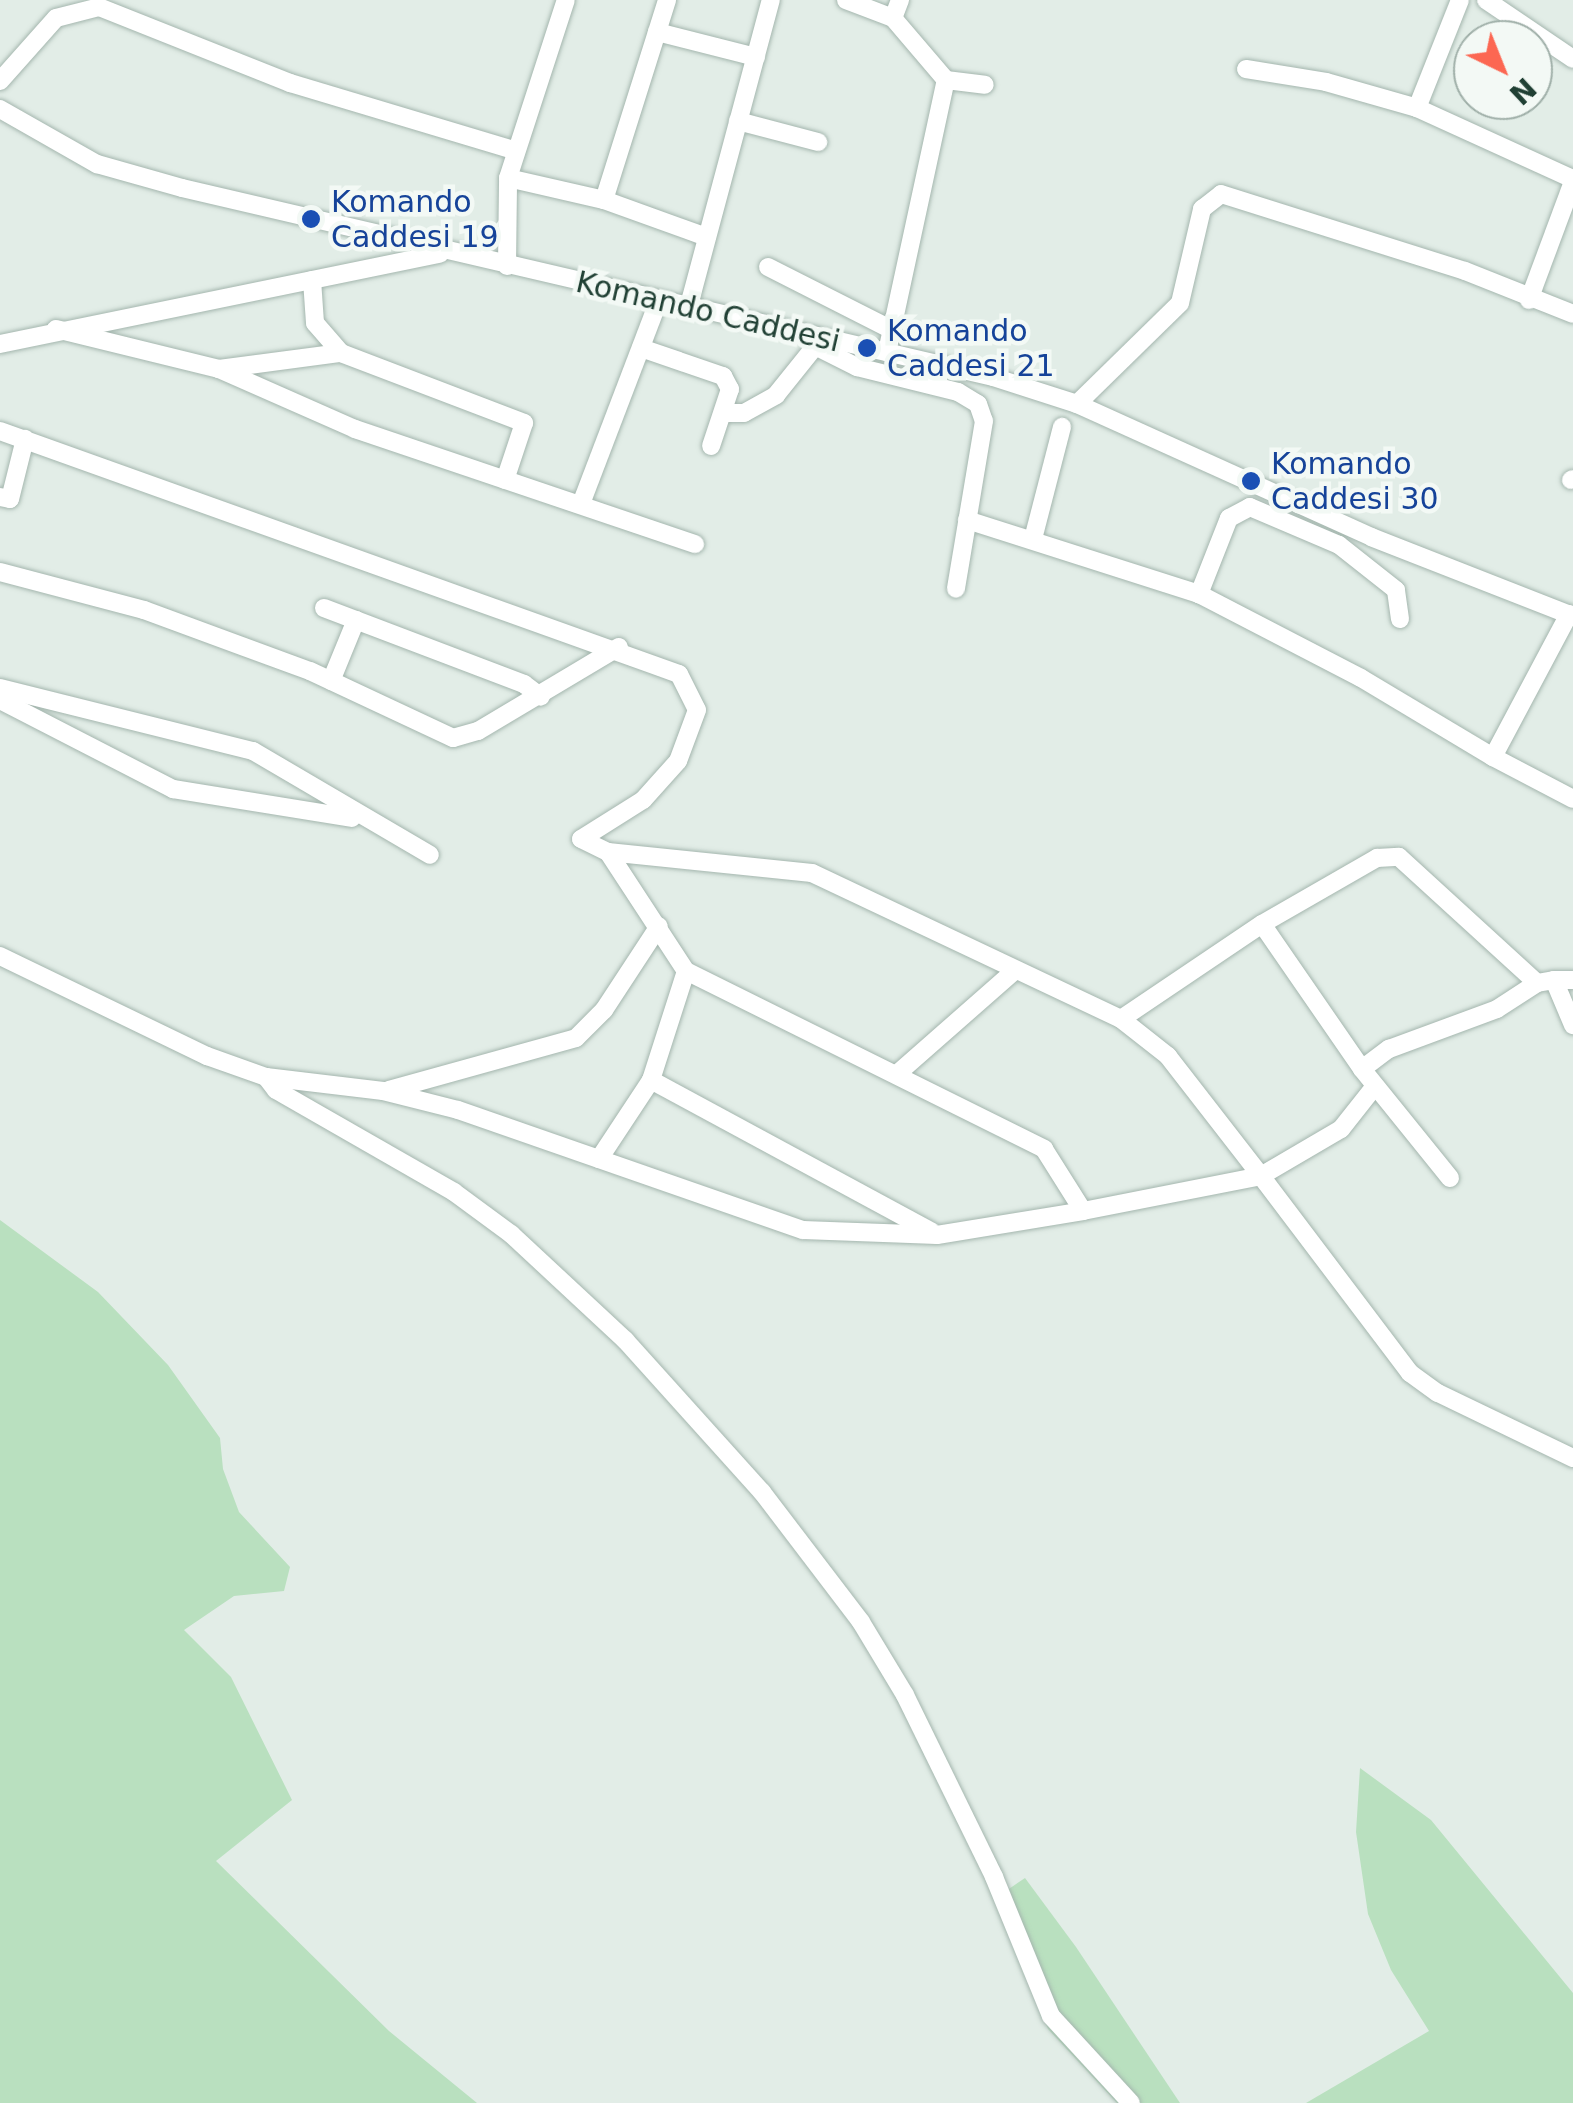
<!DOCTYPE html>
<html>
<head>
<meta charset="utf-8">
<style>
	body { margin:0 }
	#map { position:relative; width:1573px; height:2103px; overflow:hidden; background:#e2ede7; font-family:"DejaVu Sans",sans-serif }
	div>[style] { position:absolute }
	.green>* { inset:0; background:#b9e0bf }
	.roads { filter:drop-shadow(0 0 2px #a4b6ae) drop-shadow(0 0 2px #a4b6ae) }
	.minor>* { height:18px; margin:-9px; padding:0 9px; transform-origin:9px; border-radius:9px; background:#fff }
	.dots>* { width:28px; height:28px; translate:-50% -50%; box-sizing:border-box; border:5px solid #f3f9f5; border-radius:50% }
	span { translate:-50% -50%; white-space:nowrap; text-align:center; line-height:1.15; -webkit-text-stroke:9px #f3f9f5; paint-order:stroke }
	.transit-label { font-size:30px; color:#164399 }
	.left { translate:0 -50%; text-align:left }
	.street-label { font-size:30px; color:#204034 }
	.north { position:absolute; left:1453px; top:20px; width:100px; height:100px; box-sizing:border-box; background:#f3f9f5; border:2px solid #9fafa8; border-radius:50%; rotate:137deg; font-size:28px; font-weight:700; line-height:40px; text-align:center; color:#204034 }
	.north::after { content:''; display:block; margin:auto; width:35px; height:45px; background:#fc6752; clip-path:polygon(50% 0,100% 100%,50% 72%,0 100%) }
</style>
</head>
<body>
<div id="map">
	<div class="green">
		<div style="clip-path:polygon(0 1220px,98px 1292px,168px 1365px,220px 1438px,223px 1469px,239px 1512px,290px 1567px,284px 1591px,234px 1596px,184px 1630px,231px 1677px,292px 1800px,216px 1861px,389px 2031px,477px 2103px,0 2103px)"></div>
		<div style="clip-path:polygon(1360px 1768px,1431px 1820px,1573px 1993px,1573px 2103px,1306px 2103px,1429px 2031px,1391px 1970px,1368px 1914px,1356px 1832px)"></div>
		<div style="clip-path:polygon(1025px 1878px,1076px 1947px,1180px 2103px,1117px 2103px,1048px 2029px,994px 1899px)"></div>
	</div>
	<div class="roads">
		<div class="minor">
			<div style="left:846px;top:0;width:50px;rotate:21deg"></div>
			<div style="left:900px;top:0;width:19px;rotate:111deg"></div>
			<div style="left:893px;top:18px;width:82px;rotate:49.5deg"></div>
			<div style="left:1486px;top:0;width:105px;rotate:34.1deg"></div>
			<div style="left:657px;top:32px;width:102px;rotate:14.2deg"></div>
			<div style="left:1246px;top:69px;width:81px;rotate:9.2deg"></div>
			<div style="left:1326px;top:82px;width:95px;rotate:15.9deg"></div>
			<div style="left:1417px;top:108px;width:171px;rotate:24.5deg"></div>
			<div style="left:0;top:81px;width:84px;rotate:-48.4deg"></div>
			<div style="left:56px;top:18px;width:44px;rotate:-14.3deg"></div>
			<div style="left:99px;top:7px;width:206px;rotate:21.7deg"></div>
			<div style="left:290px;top:83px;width:236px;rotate:16.7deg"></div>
			<div style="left:1417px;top:108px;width:116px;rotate:-68.3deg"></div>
			<div style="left:0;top:109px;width:112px;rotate:29.6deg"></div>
			<div style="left:97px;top:164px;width:88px;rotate:15.8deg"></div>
			<div style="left:182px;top:188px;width:833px;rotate:13.12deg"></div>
			<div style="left:993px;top:377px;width:88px;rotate:17.8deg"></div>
			<div style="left:1077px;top:404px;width:323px;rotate:24.3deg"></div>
			<div style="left:1371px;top:537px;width:217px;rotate:21.4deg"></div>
			<div style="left:738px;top:121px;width:83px;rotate:14.7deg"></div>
			<div style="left:508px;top:178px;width:98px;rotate:12.9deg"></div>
			<div style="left:604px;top:200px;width:109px;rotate:19.8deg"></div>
			<div style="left:604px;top:200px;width:210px;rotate:-72.5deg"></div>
			<div style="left:507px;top:266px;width:88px;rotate:-89.3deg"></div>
			<div style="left:508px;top:178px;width:187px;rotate:-72deg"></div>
			<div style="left:768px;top:267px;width:139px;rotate:26.9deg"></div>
			<div style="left:312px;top:280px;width:43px;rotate:86deg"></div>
			<div style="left:315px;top:323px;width:40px;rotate:49deg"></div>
			<div style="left:1529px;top:300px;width:126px;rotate:-69.6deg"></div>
			<div style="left:688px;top:309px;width:320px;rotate:-75deg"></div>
			<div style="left:56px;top:329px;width:168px;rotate:13.8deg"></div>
			<div style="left:219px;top:369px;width:149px;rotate:23.8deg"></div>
			<div style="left:355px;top:429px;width:359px;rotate:18.7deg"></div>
			<div style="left:0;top:344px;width:449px;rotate:-11.6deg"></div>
			<div style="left:817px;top:347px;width:45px;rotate:26.6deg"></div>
			<div style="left:857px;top:367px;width:104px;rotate:13.9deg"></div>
			<div style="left:958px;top:392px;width:23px;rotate:31deg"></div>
			<div style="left:978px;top:404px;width:18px;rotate:71deg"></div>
			<div style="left:984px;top:421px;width:170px;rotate:99.5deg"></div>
			<div style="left:641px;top:348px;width:87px;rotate:18.9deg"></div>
			<div style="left:723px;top:376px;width:15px;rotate:62deg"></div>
			<div style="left:730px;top:389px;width:60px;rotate:108.4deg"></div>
			<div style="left:887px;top:352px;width:278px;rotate:-77.8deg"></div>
			<div style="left:946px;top:80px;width:39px;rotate:7deg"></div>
			<div style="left:219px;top:369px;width:123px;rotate:-7.5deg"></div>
			<div style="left:341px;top:353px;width:196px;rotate:20.9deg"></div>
			<div style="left:524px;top:423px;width:60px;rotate:108.4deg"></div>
			<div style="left:1077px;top:404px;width:144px;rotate:-44.4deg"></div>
			<div style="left:1180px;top:303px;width:97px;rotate:-76.8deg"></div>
			<div style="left:1202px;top:209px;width:24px;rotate:-38deg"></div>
			<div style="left:1221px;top:194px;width:256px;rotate:17.5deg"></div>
			<div style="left:1465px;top:271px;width:116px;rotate:21.7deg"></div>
			<div style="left:723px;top:413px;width:21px"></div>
			<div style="left:744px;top:413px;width:37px;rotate:-29deg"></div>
			<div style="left:776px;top:395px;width:72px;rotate:-51.2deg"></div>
			<div style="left:0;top:431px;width:721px;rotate:19.69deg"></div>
			<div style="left:679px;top:674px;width:40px;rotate:63.4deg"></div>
			<div style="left:697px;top:710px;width:54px;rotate:110.4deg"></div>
			<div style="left:678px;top:761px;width:52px;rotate:131.9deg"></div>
			<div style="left:643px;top:800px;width:73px;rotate:147.8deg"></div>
			<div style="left:1571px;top:480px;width:2px;rotate:-27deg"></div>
			<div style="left:0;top:497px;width:10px;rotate:11deg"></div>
			<div style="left:10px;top:499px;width:62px;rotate:-76deg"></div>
			<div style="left:581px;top:504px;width:216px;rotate:-69.1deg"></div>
			<div style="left:967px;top:520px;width:244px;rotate:17.7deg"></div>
			<div style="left:1033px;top:539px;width:116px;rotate:-75.5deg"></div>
			<div style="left:0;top:572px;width:149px;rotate:14.8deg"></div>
			<div style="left:144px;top:610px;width:177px;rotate:20.2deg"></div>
			<div style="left:310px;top:671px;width:158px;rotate:25.1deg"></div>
			<div style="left:453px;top:738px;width:26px;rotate:-16deg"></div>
			<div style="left:478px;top:731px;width:164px;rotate:-30.8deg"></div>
			<div style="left:324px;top:608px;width:214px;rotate:20.8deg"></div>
			<div style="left:524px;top:684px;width:21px;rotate:37deg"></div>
			<div style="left:1569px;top:614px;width:162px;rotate:118deg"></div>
			<div style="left:1493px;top:757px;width:90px;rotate:27.7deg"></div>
			<div style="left:1400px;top:619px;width:29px;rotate:-98deg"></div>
			<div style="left:1396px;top:590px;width:73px;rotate:-141.7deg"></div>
			<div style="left:1339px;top:545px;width:97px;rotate:-156.9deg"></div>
			<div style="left:1250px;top:507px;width:24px;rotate:152deg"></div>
			<div style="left:1229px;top:518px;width:82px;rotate:111.5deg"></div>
			<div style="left:1199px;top:594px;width:182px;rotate:27.4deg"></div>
			<div style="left:1361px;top:678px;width:154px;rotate:30.9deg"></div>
			<div style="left:331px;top:681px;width:66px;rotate:-67.7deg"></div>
			<div style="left:0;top:688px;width:261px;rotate:14deg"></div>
			<div style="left:253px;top:751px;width:205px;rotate:30.4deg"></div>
			<div style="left:0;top:700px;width:195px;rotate:27.2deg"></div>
			<div style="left:173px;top:789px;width:181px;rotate:9.2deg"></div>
			<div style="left:581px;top:839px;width:30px;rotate:26deg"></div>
			<div style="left:608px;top:852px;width:205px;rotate:5.9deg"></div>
			<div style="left:812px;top:873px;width:342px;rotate:25.3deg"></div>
			<div style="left:608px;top:852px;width:142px;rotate:56.8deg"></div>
			<div style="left:686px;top:971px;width:400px;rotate:26.4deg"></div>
			<div style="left:1044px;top:1149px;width:73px;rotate:57.8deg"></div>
			<div style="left:1083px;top:1211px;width:181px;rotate:-11.1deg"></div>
			<div style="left:1261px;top:1176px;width:152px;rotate:-127.8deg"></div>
			<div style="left:1168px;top:1056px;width:60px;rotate:-141.8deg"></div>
			<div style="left:1121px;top:1019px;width:170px;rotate:-34deg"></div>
			<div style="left:0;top:956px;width:230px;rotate:25.8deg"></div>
			<div style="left:207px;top:1056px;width:63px;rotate:19.6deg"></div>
			<div style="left:266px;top:1077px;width:118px;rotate:6.8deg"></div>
			<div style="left:383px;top:1091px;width:77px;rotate:14.2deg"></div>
			<div style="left:458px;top:1110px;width:365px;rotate:19.2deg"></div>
			<div style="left:803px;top:1230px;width:134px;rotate:2.1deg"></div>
			<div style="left:937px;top:1235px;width:148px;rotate:-9.3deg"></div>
			<div style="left:1573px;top:980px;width:19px;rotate:180deg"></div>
			<div style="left:1554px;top:980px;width:49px;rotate:67.1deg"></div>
			<div style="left:1362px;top:1069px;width:34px;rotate:-37deg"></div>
			<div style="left:1389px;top:1049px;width:115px;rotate:-20.3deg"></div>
			<div style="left:1497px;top:1009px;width:48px;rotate:-33deg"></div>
			<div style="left:897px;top:1074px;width:153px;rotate:-41.3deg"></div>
			<div style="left:266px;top:1077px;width:16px;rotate:52deg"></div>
			<div style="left:276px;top:1090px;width:205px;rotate:29.8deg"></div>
			<div style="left:454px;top:1192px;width:71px;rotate:36.4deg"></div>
			<div style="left:511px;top:1234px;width:156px;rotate:42.9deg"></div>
			<div style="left:625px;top:1340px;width:205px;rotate:48deg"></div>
			<div style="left:762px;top:1492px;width:163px;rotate:52.7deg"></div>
			<div style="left:861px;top:1622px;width:85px;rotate:58.9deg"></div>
			<div style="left:905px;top:1695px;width:203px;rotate:63.9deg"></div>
			<div style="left:994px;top:1877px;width:150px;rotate:67.7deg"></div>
			<div style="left:1051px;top:2016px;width:118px;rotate:47.4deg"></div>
			<div style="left:651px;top:1080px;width:319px;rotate:28.4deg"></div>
			<div style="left:1375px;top:1086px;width:55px;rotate:128.3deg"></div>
			<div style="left:1341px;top:1129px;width:93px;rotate:149.6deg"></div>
			<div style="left:1261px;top:1176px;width:247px;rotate:52.9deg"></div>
			<div style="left:1410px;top:1373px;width:34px;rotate:36deg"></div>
			<div style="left:1438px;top:1393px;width:150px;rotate:25.7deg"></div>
			<div style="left:389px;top:1090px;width:194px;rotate:-15.5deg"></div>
			<div style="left:576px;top:1038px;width:40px;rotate:-45deg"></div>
			<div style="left:604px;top:1010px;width:100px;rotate:-56.8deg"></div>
			<div style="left:599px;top:1159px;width:95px;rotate:-56.6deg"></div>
			<div style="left:651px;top:1080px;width:114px;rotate:-72.2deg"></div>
			<div style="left:1450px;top:1178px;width:140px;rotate:-128.9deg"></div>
			<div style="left:1362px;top:1069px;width:176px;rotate:-124.6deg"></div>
			<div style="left:1262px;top:924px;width:133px;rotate:-29.9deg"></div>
			<div style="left:1377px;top:858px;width:22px;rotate:-3deg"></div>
			<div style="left:1399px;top:857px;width:187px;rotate:42.4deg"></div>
			<div style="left:1537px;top:983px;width:17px;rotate:-10deg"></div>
		</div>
	</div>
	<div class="dots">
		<div style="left:311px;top:219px;background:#1a4fb4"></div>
		<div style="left:867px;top:348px;background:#1a4fb4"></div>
		<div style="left:1251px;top:481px;background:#1a4fb4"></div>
	</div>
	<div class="transit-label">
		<span class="left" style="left:331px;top:219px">Komando<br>Caddesi 19</span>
		<span class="left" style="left:887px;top:348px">Komando<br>Caddesi 21</span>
		<span class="left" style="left:1271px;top:481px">Komando<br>Caddesi 30</span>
	</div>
	<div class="street-label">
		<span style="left:708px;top:312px;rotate:13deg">Komando Caddesi</span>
	</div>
	<div class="north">N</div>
</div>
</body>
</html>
